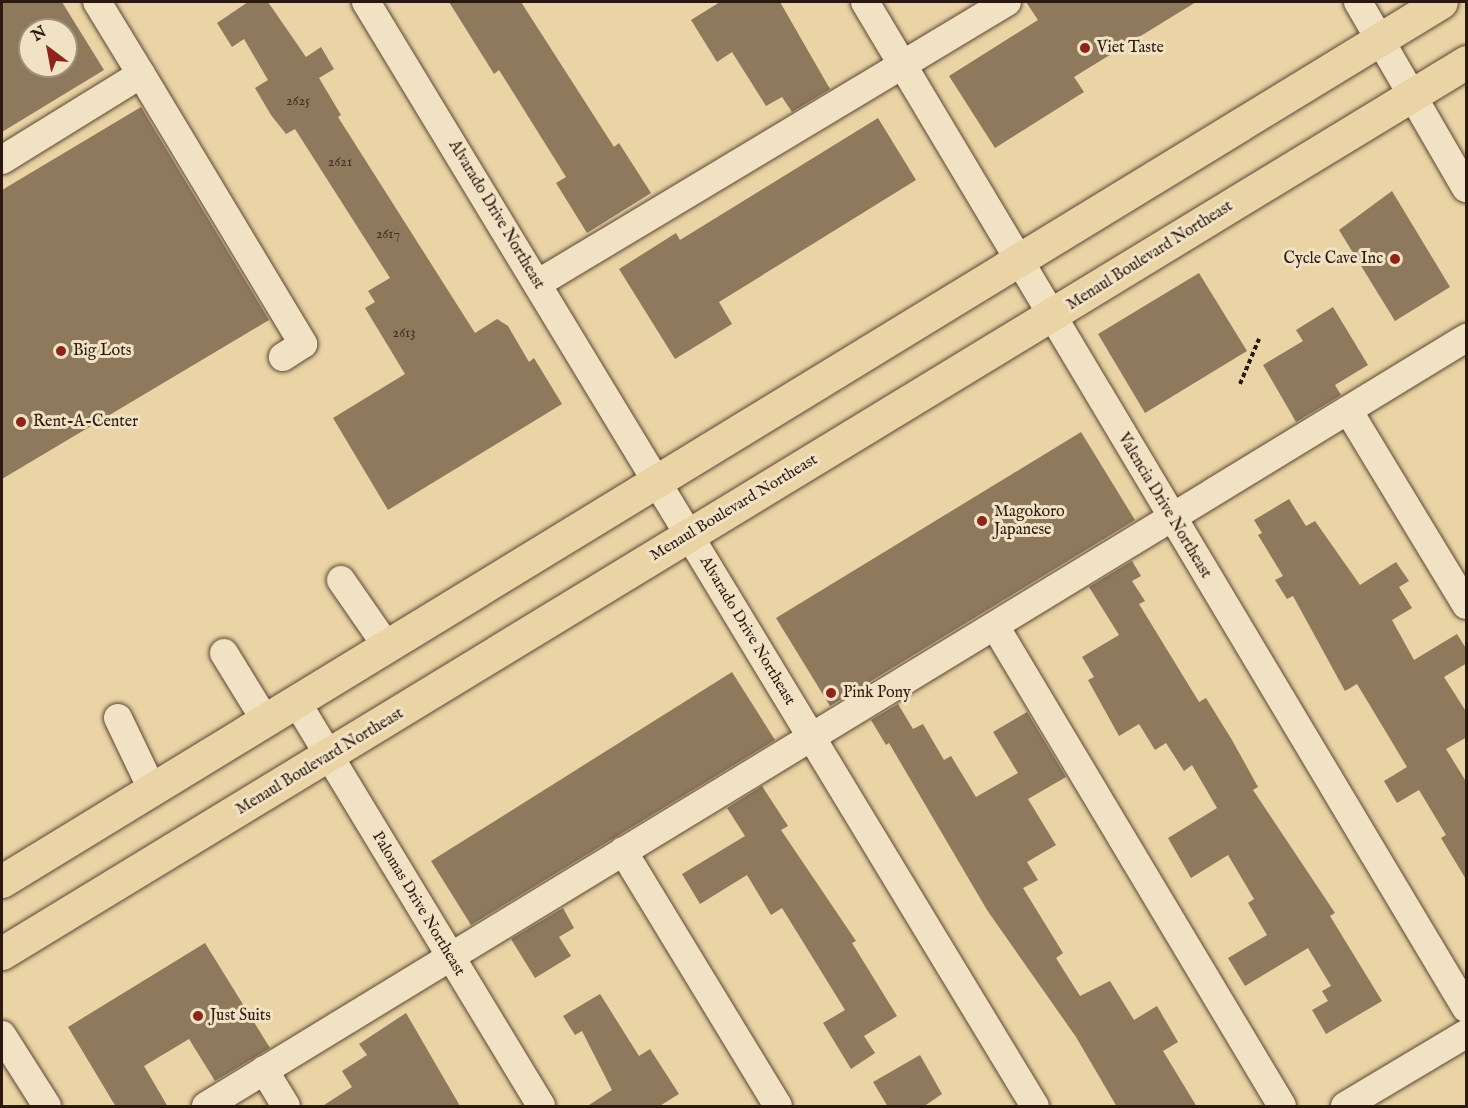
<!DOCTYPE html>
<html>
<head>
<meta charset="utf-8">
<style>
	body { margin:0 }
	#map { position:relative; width:1468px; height:1108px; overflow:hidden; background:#ead3a4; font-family:"IM FELL English",serif }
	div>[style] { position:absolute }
	.building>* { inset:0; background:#8e795d }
	.path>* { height:4px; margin-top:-2px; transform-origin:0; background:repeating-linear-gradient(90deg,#2b1810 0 4.5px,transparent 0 7.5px) }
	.roads { filter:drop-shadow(0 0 2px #5b4735) drop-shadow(0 0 2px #5b4735) }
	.minor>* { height:28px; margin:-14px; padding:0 14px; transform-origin:14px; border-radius:14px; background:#f1e2c4 }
	.major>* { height:33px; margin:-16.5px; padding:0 16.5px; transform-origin:16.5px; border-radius:16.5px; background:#ead3a4 }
	.dots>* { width:16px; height:16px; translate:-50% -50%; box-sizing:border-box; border:3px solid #f1e2c4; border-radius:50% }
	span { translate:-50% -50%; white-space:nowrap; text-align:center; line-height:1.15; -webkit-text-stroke:6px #f1e2c4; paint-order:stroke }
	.number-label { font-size:14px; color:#443023 }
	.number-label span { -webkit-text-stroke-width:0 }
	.poi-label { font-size:16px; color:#2b1810 }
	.left { translate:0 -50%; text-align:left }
	.right { translate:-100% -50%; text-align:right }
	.street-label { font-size:16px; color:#2b1810 }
	.frame { position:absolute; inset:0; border:3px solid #2b1810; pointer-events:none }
	.north { position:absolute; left:18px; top:18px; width:60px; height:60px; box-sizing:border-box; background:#f1e2c4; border:2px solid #a2917c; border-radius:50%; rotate:328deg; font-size:16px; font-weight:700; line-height:24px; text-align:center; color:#2b1810 }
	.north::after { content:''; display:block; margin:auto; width:21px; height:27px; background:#8f2418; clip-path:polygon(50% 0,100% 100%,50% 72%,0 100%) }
</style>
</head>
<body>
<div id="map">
	<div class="building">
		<div style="clip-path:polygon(evenodd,2px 2px,62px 2px,104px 70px,2px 132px,2px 2px,30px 30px,66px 30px,66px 66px,30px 66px,30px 30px)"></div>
		<div style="clip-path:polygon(248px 2px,268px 2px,306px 57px,321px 47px,334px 69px,319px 78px,341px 115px,338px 117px,475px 333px,497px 319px,508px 326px,529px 362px,534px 358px,562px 404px,388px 510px,333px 418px,405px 374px,365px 308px,375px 302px,368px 291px,390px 278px,295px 129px,286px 134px,271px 115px,255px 88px,268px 80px,244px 39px,232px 47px,217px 23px)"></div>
		<div style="clip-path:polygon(449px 2px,521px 2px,614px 147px,619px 143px,651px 193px,587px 233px,556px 183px,566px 177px,499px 70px,494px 74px)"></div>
		<div style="clip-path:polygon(720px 2px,780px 2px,830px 89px,792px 112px,782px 97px,766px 106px,732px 52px,717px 62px,691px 20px)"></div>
		<div style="clip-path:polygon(1026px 2px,1196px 2px,1074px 77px,1084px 92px,995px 148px,949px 76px,1038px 20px)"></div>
		<div style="clip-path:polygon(141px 107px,269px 320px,2px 479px,2px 190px)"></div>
		<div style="clip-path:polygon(878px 118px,916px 180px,719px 302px,732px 324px,675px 359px,619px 269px,676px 233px,680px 240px)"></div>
		<div style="clip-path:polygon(1392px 191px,1450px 287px,1395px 321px,1339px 230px)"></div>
		<div style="clip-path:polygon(1199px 273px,1247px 351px,1145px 413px,1098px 334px)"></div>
		<div style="clip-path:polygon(1333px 307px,1368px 365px,1335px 385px,1341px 395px,1296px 422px,1263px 365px,1303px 341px,1296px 330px)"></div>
		<div style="clip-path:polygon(1081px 432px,1135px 520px,830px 706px,776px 618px)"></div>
		<div style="clip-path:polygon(1289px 499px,1306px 526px,1315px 521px,1360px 585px,1396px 562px,1409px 581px,1399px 587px,1412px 608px,1392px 620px,1414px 660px,1457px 634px,1467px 650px,1467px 663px,1444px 677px,1467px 713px,1467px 737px,1446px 749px,1467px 783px,1467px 881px,1441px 838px,1446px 835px,1419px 790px,1397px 803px,1384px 781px,1407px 767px,1357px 684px,1345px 691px,1293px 596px,1287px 599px,1275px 580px,1283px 576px,1258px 535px,1262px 533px,1254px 520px)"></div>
		<div style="clip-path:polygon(1132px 561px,1141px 576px,1132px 581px,1145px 601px,1139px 604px,1199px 702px,1206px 698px,1232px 740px,1258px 787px,1253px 790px,1335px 913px,1330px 916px,1382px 1001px,1326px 1034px,1312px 1010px,1328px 1001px,1322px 991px,1331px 986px,1308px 948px,1245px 986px,1228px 958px,1267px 935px,1248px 903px,1254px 899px,1228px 855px,1191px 878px,1168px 838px,1217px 808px,1192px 765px,1184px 771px,1166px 743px,1155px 750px,1139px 724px,1119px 736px,1088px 680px,1094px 677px,1082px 657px,1119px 635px,1089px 587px)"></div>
		<div style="clip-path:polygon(732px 672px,775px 740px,471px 925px,431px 861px)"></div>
		<div style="clip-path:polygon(898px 704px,913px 729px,923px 724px,944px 760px,951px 756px,976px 797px,1018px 773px,993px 732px,1027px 712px,1066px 777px,1028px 799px,1056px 845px,1027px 862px,1038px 880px,1023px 888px,1063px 953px,1056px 958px,1080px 996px,1110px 981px,1134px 1020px,1157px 1006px,1178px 1042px,1163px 1051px,1197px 1107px,1117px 1107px,1076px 1037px,987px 910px,889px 743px,886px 745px,871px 720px)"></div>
		<div style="clip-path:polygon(762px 786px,788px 826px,781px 830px,856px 941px,852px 943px,897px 1016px,864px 1036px,875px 1053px,851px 1069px,823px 1023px,845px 1010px,782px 908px,771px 915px,747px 875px,700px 904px,682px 874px,745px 836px,727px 808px)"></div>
		<div style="clip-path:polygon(563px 908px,574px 928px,559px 937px,571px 956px,535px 978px,511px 939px)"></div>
		<div style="clip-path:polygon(205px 943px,270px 1048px,215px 1081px,189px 1039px,144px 1066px,168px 1107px,116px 1107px,68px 1027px)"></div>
		<div style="clip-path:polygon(600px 994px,639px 1056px,650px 1049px,679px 1094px,658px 1107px,586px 1107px,612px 1090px,582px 1031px,575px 1035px,563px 1016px)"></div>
		<div style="clip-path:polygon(406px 1013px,460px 1106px,321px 1107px,352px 1087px,342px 1071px,367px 1055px,359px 1044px)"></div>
		<div style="clip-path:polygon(920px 1055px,942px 1094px,923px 1107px,888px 1107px,873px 1082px)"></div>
	</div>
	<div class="path">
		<div style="left:1240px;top:384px;width:49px;rotate:-67.1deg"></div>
	</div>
	<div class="roads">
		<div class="minor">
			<div style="left:366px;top:2px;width:1291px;rotate:58.79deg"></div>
			<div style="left:865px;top:2px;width:1172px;rotate:59.15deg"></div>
			<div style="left:1358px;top:2px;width:215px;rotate:59.9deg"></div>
			<div style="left:141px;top:74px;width:315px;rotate:59deg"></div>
			<div style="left:303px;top:344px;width:24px;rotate:147deg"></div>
			<div style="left:2px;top:160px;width:163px;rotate:-31.7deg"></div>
			<div style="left:141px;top:74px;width:84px;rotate:-121.4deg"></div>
			<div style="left:537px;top:284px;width:548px;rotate:-30.96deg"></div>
			<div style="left:1348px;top:410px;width:228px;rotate:58.8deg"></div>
			<div style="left:341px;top:580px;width:79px;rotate:55.3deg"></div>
			<div style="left:995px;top:626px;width:559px;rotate:59.12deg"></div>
			<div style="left:224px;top:653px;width:79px;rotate:58.5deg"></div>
			<div style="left:296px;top:701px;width:473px;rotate:58.8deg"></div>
			<div style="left:118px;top:718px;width:79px;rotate:64.4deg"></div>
			<div style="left:623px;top:851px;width:298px;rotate:58.7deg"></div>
			<div style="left:2px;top:1035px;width:84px;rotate:57.6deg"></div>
			<div style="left:264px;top:1070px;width:42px;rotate:58.6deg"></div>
			<div style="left:206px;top:1106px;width:1476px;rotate:-31.36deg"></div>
			<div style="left:1345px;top:1106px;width:141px;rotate:-30.8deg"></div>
		</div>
		<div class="major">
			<div style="left:2px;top:881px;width:1686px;rotate:-31.42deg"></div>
			<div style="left:2px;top:953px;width:1714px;rotate:-31.32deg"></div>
		</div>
	</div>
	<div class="dots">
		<div style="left:1085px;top:48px;background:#8f2418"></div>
		<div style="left:1395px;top:259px;background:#8f2418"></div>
		<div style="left:61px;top:351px;background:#8f2418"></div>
		<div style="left:21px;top:422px;background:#8f2418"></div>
		<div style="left:982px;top:521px;background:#8f2418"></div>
		<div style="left:831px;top:693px;background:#8f2418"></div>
		<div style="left:198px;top:1016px;background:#8f2418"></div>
	</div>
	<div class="number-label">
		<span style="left:298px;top:101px">2625</span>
		<span style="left:340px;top:162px">2621</span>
		<span style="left:388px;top:234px">2617</span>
		<span style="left:404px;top:333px">2613</span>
	</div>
	<div class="poi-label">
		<span class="left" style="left:1097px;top:48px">Viet Taste</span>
		<span class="right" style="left:1383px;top:259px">Cycle Cave Inc</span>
		<span class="left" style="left:73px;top:351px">Big Lots</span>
		<span class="left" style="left:33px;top:422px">Rent-A-Center</span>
		<span class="left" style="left:994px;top:521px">Magokoro<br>Japanese</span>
		<span class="left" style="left:843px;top:693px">Pink Pony</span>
		<span class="left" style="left:210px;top:1016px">Just Suits</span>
	</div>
	<div class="street-label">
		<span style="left:496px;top:215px;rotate:59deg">Alvarado Drive Northeast</span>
		<span style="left:1150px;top:256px;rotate:-32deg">Menaul Boulevard Northeast</span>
		<span style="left:1164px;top:506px;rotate:59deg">Valencia Drive Northeast</span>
		<span style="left:734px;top:508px;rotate:-31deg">Menaul Boulevard Northeast</span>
		<span style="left:747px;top:631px;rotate:59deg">Alvarado Drive Northeast</span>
		<span style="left:320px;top:762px;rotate:-31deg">Menaul Boulevard Northeast</span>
		<span style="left:418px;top:904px;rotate:59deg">Palomas Drive Northeast</span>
	</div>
	<div class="frame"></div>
	<div class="north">N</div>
</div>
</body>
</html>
